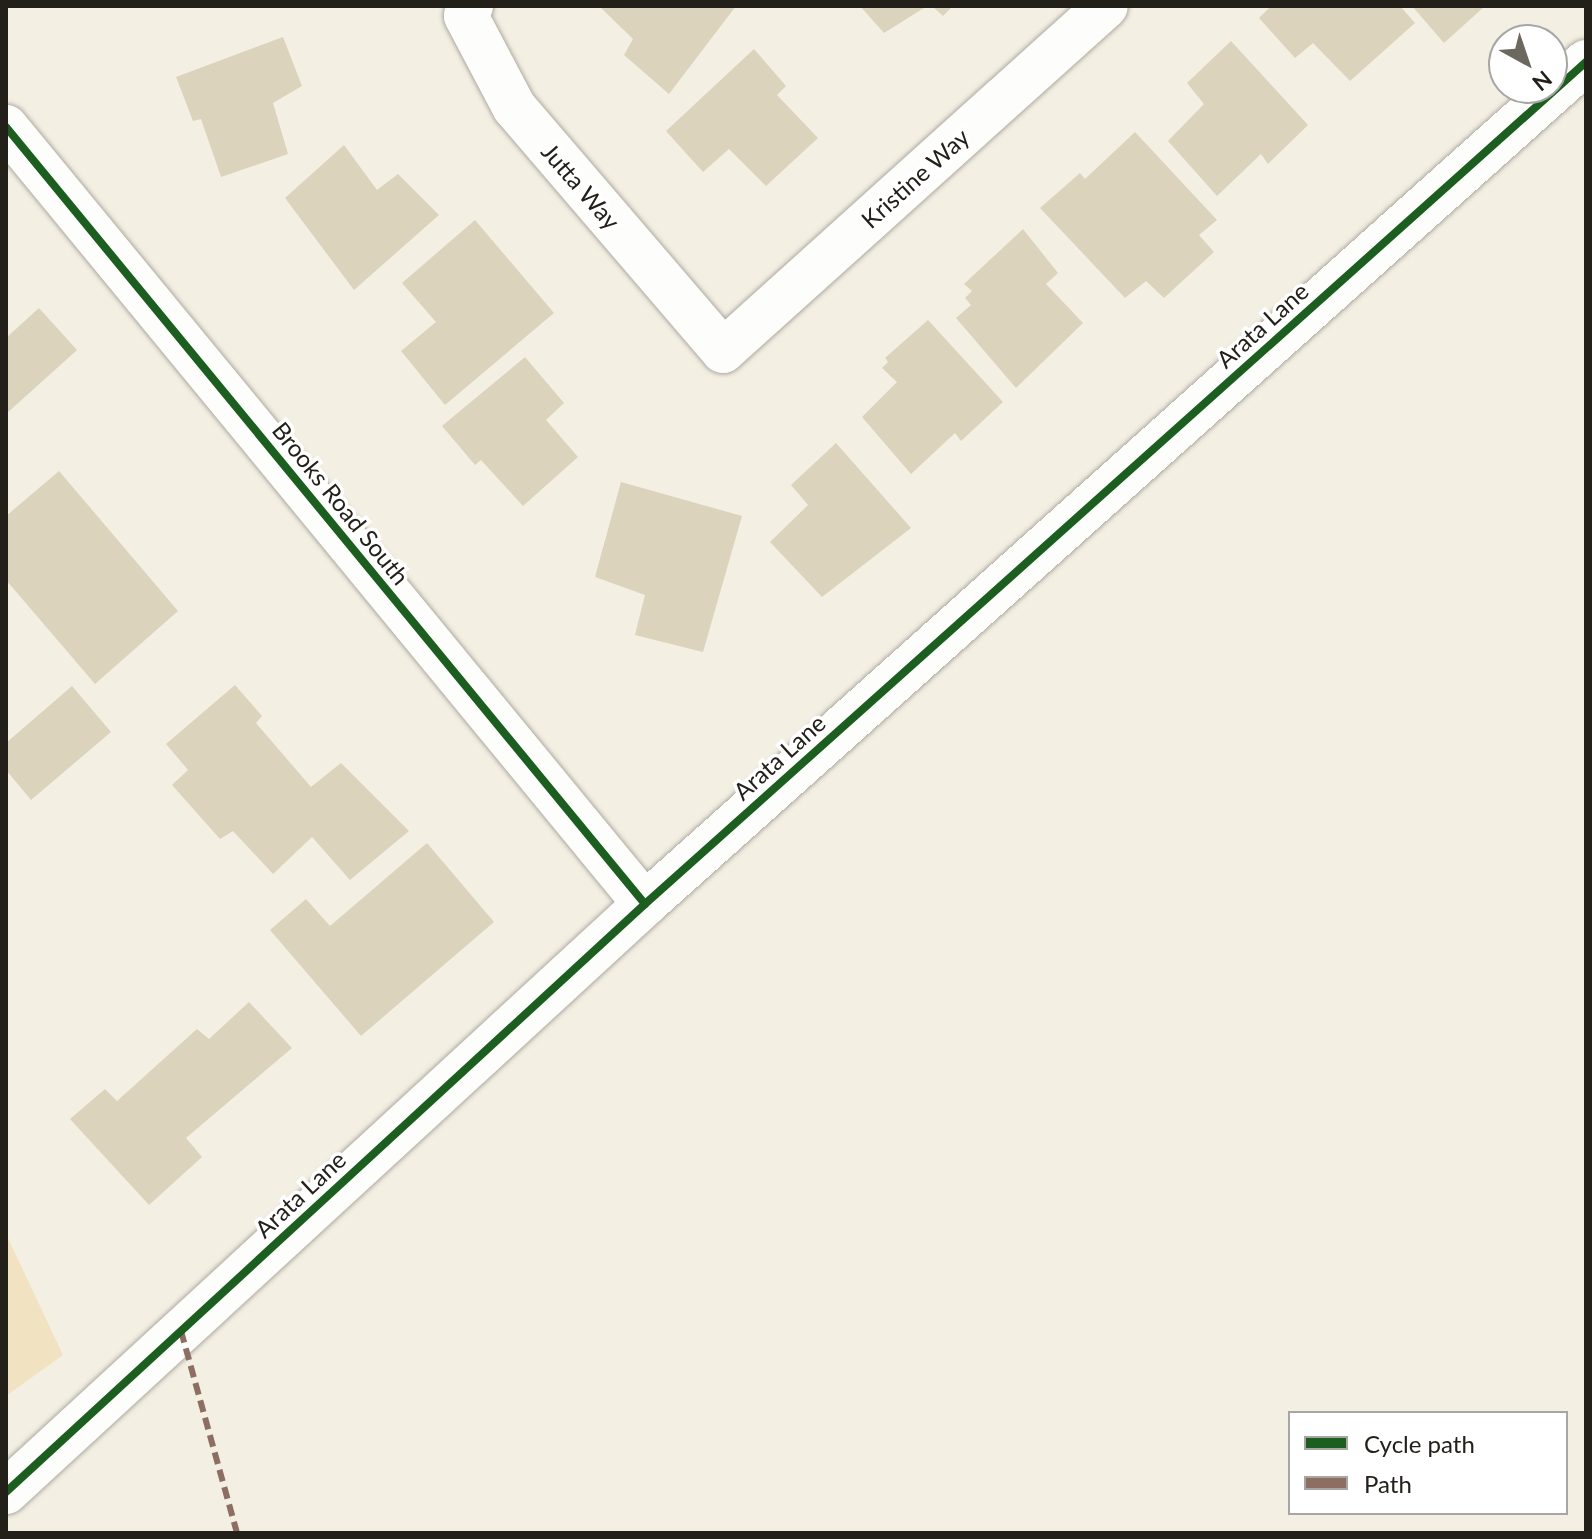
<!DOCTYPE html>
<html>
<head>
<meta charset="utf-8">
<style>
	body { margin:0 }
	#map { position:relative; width:1592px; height:1539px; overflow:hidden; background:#f4efe3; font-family:Lato,sans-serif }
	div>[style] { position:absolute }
	.green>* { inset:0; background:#f1e3c2 }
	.building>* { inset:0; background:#dcd3bc }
	.roads { filter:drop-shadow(0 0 2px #aeaaa1) drop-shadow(0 0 2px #aeaaa1) }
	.minor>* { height:44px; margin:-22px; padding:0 22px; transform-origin:22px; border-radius:22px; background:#fdfdfb }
	.quiet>* { height:6px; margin-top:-3px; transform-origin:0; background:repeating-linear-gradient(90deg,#8d6e63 0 12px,transparent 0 18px) }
	.cycleway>* { height:8px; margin:-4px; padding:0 4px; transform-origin:4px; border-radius:4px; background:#1b5e20 }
	span { translate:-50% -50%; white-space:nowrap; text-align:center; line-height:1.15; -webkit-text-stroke:7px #fff; paint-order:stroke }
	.street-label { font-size:24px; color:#232019 }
	.frame { position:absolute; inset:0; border:8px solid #232019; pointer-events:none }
	.legend { position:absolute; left:1288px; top:1411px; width:280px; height:104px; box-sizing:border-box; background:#fff; border:2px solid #a7a6a3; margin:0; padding:10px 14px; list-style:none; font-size:24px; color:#232019 }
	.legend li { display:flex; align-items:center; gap:16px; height:40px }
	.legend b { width:40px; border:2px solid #a7a6a3 }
	.north { position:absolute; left:1488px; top:24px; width:80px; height:80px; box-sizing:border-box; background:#fff; border:2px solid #a7a6a3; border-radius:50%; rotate:140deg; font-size:22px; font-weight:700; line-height:32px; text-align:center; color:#232019 }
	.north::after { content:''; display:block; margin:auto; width:28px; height:36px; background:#6c6860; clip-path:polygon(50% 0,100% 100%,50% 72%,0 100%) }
</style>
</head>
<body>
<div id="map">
	<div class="green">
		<div style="clip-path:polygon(6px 1234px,63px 1355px,6px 1396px)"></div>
	</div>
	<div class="building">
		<div style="clip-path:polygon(599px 6px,736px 6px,669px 94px,624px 55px,633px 39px)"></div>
		<div style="clip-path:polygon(860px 6px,927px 6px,884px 33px)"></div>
		<div style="clip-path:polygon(932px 6px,953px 6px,943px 16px)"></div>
		<div style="clip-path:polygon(1271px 6px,1400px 6px,1415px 23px,1350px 81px,1313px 43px,1295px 58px,1259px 18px)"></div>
		<div style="clip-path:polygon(1412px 6px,1485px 6px,1444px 43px)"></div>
		<div style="clip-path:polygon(283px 37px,302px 86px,273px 103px,288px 154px,221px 177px,201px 119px,193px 121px,176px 77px)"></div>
		<div style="clip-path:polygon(1231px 41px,1308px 125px,1268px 164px,1261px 154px,1217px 196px,1168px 141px,1204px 104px,1187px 83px)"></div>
		<div style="clip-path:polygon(754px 49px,786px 86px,777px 95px,818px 138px,766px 186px,729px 149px,703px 172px,666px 131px)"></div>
		<div style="clip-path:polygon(1135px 132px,1217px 220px,1199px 235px,1214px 252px,1164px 298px,1146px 281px,1125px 298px,1040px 208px,1080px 173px,1085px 179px)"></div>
		<div style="clip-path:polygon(344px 145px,377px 190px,398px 174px,439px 215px,354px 290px,285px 198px)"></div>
		<div style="clip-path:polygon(475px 220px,554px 313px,445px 405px,401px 351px,436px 322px,402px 283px)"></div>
		<div style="clip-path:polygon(1023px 229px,1058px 273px,1046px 284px,1083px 323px,1016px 388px,956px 318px,971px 305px,965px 298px,972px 291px,964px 284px)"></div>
		<div style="clip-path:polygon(39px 308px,77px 350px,6px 414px,6px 338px)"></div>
		<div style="clip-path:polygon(928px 320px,1003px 402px,961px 441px,955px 433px,911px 474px,862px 417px,897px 382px,882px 368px,888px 362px,885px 358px)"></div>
		<div style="clip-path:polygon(525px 357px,564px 403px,546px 420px,578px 457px,523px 506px,481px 460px,475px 465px,442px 426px)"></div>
		<div style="clip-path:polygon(836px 443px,911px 528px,822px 597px,770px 542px,808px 505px,791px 485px)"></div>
		<div style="clip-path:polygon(59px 471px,178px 611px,95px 684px,6px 580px,6px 516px)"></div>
		<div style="clip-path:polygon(621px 482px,742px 516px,703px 652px,635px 635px,645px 595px,595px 577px)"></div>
		<div style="clip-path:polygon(235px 685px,262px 716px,256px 723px,311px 787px,341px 763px,409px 831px,350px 880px,312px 837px,273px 874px,233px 831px,220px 839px,172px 785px,188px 770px,166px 744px)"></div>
		<div style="clip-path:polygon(72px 686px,111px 732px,31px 800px,6px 770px,6px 743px)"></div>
		<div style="clip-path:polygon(427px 843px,494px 922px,361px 1036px,270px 930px,306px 899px,330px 926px)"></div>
		<div style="clip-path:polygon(249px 1002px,292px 1048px,186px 1138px,202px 1157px,149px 1205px,70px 1119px,105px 1089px,117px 1101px,197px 1029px,209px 1039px)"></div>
	</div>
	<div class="roads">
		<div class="minor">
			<div style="left:471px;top:6px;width:11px;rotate:117deg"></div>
			<div style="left:466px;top:16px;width:103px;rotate:62.2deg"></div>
			<div style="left:514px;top:107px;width:321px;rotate:49.4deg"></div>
			<div style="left:723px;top:351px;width:515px;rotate:-42.01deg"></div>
			<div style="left:6px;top:127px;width:1006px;rotate:50.57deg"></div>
			<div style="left:6px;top:1492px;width:868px;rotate:-42.62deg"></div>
			<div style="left:645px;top:904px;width:1263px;rotate:-41.82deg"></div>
		</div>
	</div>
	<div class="quiet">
		<div style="left:181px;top:1331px;width:210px;rotate:74.5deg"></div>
	</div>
	<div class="cycleway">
		<div style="left:6px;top:127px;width:1006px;rotate:50.57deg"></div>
		<div style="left:6px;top:1492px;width:868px;rotate:-42.62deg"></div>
		<div style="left:645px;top:904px;width:1263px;rotate:-41.82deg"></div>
	</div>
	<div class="street-label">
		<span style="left:915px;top:178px;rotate:-42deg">Kristine Way</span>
		<span style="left:581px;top:186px;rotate:49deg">Jutta Way</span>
		<span style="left:1262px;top:325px;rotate:-42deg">Arata Lane</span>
		<span style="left:341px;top:503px;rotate:51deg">Brooks Road South</span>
		<span style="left:779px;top:757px;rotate:-42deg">Arata Lane</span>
		<span style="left:300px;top:1194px;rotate:-43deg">Arata Lane</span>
	</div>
	<div class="frame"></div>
	<ul class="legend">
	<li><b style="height:10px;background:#1b5e20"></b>Cycle path</li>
	<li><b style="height:10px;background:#8d6e63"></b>Path</li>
	</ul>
	<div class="north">N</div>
</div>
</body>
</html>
